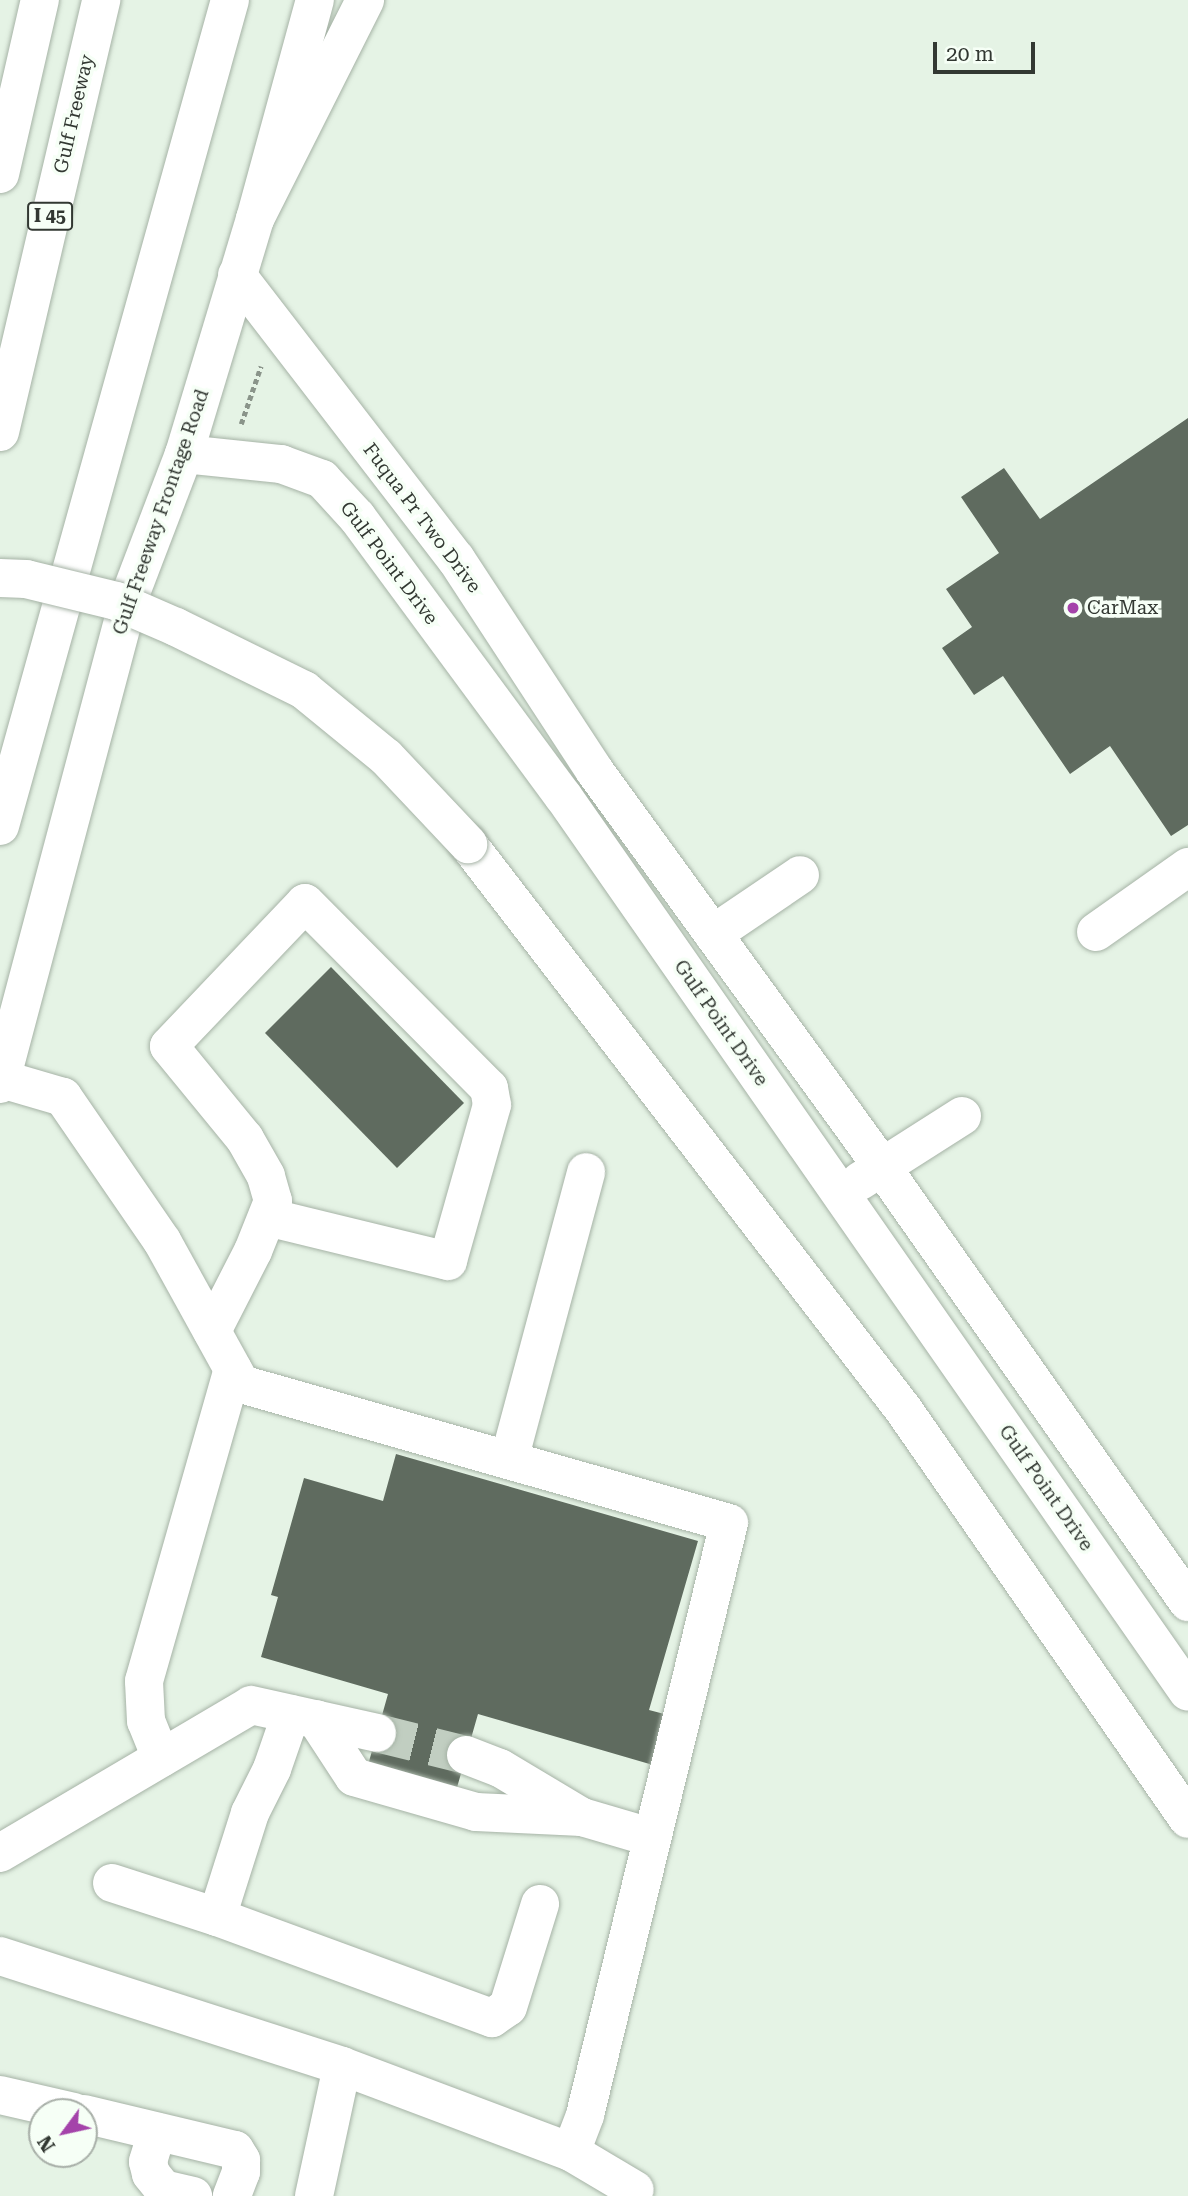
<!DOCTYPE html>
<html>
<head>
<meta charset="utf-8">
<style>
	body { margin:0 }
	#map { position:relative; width:1188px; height:2196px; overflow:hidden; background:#e5f3e5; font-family:"Roboto Serif",serif }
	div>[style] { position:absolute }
	.building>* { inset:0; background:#5f6b5f }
	.minor-tunnel>* { height:38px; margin-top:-19px; transform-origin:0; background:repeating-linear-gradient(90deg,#c1cec1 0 38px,transparent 0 57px) }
	.path>* { height:4.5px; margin-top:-2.25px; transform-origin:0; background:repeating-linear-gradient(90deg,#8a948a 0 5px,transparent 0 8.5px) }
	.roads { filter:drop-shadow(0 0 2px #a6b3a6) drop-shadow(0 0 2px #a6b3a6) }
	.minor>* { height:38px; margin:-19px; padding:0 19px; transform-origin:19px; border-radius:19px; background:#fff }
	.major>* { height:38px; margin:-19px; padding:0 19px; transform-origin:19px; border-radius:19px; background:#fff }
	.highway>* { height:38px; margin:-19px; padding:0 19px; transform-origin:19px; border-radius:19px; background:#fff }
	.bridges { filter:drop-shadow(0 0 2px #a6b3a6) drop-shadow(0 0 2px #a6b3a6) }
	.highway-bridge>* { height:38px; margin:-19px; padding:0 19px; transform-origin:19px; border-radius:19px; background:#fff }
	.dots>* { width:19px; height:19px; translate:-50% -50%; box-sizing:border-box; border:4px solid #f6fff6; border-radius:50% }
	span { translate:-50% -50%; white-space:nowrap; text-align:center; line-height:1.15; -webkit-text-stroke:7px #f6fff6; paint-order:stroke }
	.shield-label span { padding:2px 5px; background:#f6fff6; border:2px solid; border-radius:5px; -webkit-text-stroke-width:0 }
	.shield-label { font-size:18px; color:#323832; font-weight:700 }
	.street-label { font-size:19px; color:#323832 }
	.poi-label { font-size:19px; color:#323832 }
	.left { translate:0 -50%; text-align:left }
	.north { position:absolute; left:28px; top:2098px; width:70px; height:70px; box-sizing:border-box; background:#f6fff6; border:2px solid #a8afa8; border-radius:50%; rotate:237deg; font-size:19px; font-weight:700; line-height:28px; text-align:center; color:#323832 }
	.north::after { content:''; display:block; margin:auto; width:24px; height:32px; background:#a443aa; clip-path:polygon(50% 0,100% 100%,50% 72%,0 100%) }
	.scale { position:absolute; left:933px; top:42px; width:102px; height:32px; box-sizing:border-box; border:4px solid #323832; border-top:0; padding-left:9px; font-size:21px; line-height:24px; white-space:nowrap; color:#323832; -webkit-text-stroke:5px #f6fff6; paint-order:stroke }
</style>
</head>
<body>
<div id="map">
	<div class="building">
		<div style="clip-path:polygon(1188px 418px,1188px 825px,1171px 836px,1110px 746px,1070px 774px,1003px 676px,974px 695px,942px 648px,972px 627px,946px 589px,999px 553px,961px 497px,1004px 468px,1040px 519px)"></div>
		<div style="clip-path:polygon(331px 967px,464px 1103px,397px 1168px,265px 1033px)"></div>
		<div style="clip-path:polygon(396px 1454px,698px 1541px,649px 1710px,668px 1715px,653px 1765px,478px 1714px,456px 1791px,368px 1765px,388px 1694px,261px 1657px,278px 1597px,271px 1595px,304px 1478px,383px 1501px)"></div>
	</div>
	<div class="minor-tunnel">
		<div style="left:377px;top:1733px;width:92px;rotate:13.9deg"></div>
	</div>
	<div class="path">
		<div style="left:241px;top:424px;width:61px;rotate:-71deg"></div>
	</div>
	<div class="roads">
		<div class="minor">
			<div style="left:237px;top:275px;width:359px;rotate:52.4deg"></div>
			<div style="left:456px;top:559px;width:252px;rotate:56.8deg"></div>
			<div style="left:594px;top:770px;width:490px;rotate:54deg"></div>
			<div style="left:882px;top:1167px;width:532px;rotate:54.88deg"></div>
			<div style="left:184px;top:454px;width:98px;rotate:5.9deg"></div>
			<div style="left:281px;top:464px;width:44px;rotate:20.1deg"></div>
			<div style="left:322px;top:479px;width:52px;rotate:47.4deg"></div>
			<div style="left:357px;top:517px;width:347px;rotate:53.6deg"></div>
			<div style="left:563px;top:796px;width:1092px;rotate:55.1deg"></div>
			<div style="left:1096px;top:932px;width:113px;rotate:-35.2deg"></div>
			<div style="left:713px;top:934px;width:105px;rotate:-34.1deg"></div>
			<div style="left:860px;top:1181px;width:121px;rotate:-32.5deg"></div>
			<div style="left:212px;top:1331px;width:90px;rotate:-62.9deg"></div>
			<div style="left:253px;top:1251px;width:54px;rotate:-68.2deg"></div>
			<div style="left:273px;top:1201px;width:26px;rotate:-106deg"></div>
			<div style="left:266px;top:1176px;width:43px;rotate:-119.6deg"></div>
			<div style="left:245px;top:1139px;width:120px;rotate:-129.3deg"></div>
			<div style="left:169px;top:1046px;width:197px;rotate:-46.4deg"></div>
			<div style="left:305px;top:903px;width:261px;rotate:45.2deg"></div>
			<div style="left:489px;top:1088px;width:17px;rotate:80deg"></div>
			<div style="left:492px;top:1105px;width:162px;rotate:105.8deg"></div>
			<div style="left:448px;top:1261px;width:186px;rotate:-166.3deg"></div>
			<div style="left:509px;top:1460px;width:298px;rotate:-75deg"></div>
			<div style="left:291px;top:1714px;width:58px;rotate:109.1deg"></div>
			<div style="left:272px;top:1769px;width:49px;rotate:116.6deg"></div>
			<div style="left:250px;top:1813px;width:109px;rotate:107.6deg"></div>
			<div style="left:217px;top:1917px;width:293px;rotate:20.2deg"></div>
			<div style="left:492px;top:2018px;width:19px;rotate:-35deg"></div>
			<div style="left:508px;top:2007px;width:108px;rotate:-72.7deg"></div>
			<div style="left:316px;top:1719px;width:69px;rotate:56.8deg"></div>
			<div style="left:354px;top:1777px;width:127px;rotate:16deg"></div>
			<div style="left:476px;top:1812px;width:106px;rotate:2.7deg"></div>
			<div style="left:466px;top:1755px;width:36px;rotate:21deg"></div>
			<div style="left:500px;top:1768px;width:96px;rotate:30.9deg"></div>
			<div style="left:582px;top:1817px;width:71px;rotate:16.4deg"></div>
			<div style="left:161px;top:1758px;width:40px;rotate:-112deg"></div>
			<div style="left:146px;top:1721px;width:40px;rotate:-92.9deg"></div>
			<div style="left:144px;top:1681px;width:324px;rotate:-74.1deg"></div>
			<div style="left:0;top:1853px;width:291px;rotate:-30.5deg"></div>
			<div style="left:251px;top:1705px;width:129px;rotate:12.5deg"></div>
			<div style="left:112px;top:1883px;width:110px;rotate:17.9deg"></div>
			<div style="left:0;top:1956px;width:359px;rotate:17.8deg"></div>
			<div style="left:342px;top:2066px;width:245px;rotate:20.6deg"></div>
			<div style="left:571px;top:2152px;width:40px;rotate:-69deg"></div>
			<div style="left:585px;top:2115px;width:609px;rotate:-76.33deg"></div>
			<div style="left:729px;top:1523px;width:507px;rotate:-164.1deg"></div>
			<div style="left:241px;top:1384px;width:163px;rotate:-118.9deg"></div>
			<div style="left:162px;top:1241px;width:175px;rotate:-124.5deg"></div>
			<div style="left:63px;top:1097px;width:65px;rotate:-163.8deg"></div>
			<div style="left:0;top:2095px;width:76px;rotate:12.9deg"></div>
			<div style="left:84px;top:2114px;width:155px;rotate:13.4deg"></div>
			<div style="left:235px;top:2150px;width:12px;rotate:59deg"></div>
			<div style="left:241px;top:2160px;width:12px;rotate:90deg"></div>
			<div style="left:241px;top:2172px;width:26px;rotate:111deg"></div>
			<div style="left:157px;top:2132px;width:31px;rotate:107deg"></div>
			<div style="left:148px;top:2162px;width:12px;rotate:76deg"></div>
			<div style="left:151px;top:2174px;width:19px;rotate:51deg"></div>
			<div style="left:163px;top:2189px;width:31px;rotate:13deg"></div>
			<div style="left:571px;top:2152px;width:74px;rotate:30.7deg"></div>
			<div style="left:314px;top:2196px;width:133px;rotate:-77.8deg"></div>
		</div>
		<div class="major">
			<div style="left:0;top:1084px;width:503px;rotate:-75.13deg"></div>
			<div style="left:129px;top:598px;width:154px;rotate:-69.1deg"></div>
			<div style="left:184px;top:454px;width:245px;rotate:-73.2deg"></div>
			<div style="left:255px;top:219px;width:245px;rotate:-63.3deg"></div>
		</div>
		<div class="highway">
			<div style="left:0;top:174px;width:179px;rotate:-77.1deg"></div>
			<div style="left:255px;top:219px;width:227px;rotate:-74.7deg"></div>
			<div style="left:0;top:432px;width:444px;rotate:-76.8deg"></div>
			<div style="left:0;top:826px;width:857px;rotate:-74.44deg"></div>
			<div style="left:468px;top:844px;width:713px;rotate:52.41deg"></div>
			<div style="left:903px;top:1409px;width:499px;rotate:55.2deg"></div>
		</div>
	</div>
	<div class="bridges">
		<div class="highway-bridge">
			<div style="left:0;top:578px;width:26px;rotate:2deg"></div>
			<div style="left:26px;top:579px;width:93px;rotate:13.7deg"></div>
			<div style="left:116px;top:601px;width:65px;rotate:23.4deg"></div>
			<div style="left:176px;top:627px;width:143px;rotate:26.2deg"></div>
			<div style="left:304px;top:690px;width:106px;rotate:39.3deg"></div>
			<div style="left:386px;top:757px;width:120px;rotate:46.7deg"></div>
		</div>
	</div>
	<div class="dots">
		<div style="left:1073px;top:608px;background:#a443aa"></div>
	</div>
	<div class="shield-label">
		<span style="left:50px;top:216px">I 45</span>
	</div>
	<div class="street-label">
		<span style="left:74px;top:114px;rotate:-77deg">Gulf Freeway</span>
		<span style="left:161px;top:512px;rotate:-71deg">Gulf Freeway Frontage Road</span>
		<span style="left:422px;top:518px;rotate:53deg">Fuqua Pr Two Drive</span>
		<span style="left:389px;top:563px;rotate:53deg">Gulf Point Drive</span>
		<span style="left:721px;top:1023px;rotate:55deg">Gulf Point Drive</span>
		<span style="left:1046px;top:1488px;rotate:55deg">Gulf Point Drive</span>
	</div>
	<div class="poi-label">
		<span class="left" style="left:1087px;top:608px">CarMax</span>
	</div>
	<div class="north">N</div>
	<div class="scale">20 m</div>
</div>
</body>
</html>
